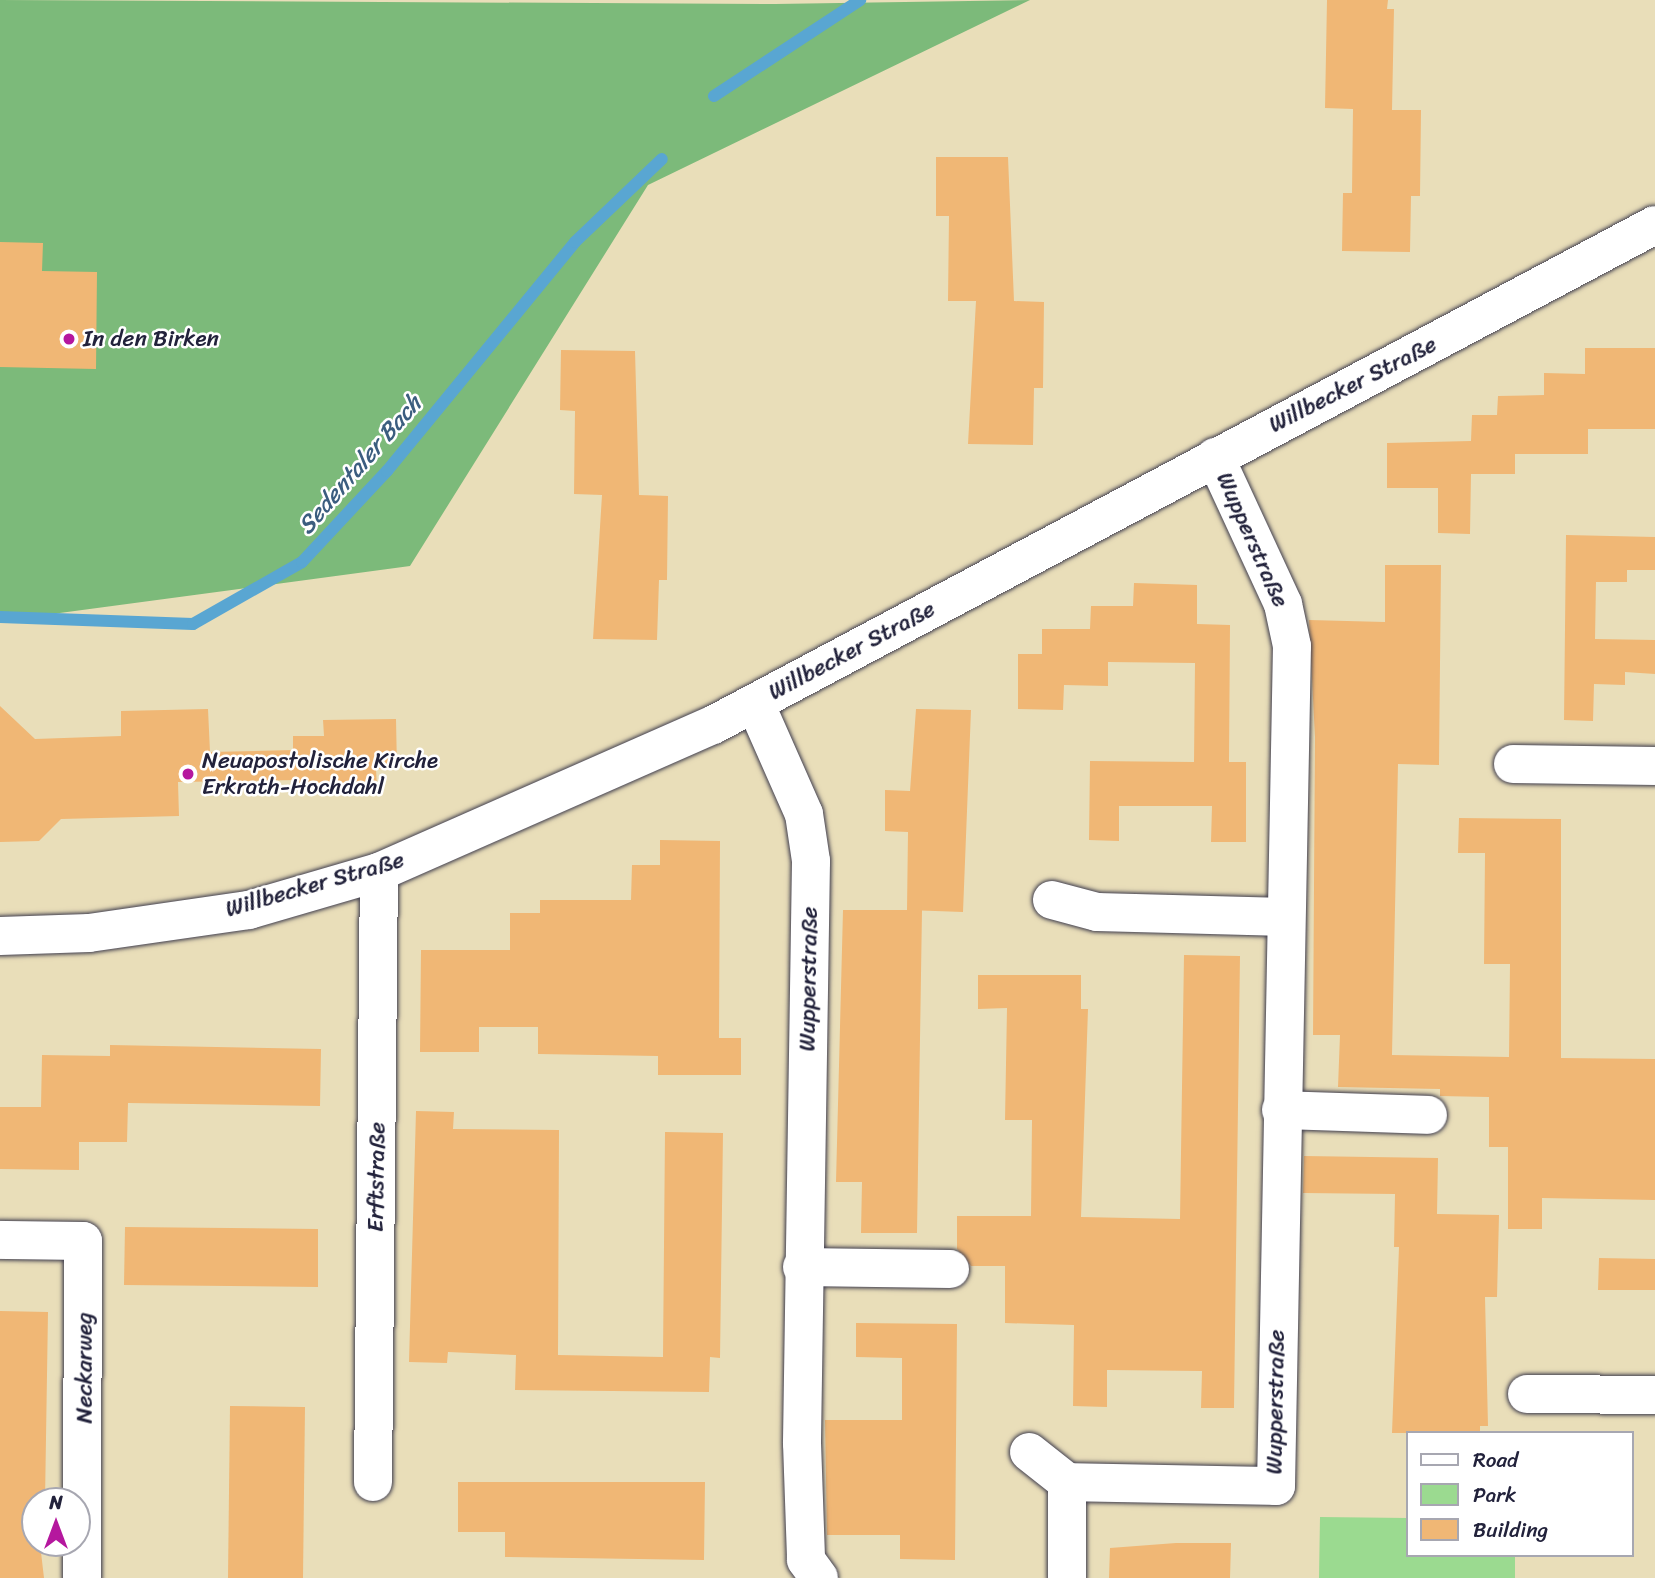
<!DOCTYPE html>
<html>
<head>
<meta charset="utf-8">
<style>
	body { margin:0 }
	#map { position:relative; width:1655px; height:1578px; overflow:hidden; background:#e9deb9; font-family:Sriracha,sans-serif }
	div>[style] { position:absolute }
	.green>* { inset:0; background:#9bda90 }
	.forest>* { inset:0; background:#7cba7a }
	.stream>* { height:12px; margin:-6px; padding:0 6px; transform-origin:6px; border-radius:6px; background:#59a6d2 }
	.building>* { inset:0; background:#f0b775 }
	.roads { filter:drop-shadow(0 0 2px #403e4e) drop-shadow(0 0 2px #403e4e) }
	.minor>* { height:38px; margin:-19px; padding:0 19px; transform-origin:19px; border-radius:19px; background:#fff }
	.dots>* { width:19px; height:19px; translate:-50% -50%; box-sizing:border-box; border:4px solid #fff; border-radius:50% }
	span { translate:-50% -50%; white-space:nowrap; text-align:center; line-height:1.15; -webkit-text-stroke:5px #fff; paint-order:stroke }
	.poi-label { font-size:23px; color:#22223b }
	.left { translate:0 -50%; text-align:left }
	.street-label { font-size:23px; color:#22223b }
	.water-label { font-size:24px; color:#3b5d7f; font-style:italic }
	.legend { position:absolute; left:1406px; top:1431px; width:228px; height:126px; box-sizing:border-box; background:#fff; border:2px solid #a7a7b1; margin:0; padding:9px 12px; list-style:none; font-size:21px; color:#22223b }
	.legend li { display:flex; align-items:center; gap:14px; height:35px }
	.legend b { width:35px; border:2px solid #a7a7b1 }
	.north { position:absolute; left:21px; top:1487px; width:70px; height:70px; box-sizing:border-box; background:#fff; border:2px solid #a7a7b1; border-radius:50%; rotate:0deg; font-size:19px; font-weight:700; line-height:28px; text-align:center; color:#22223b }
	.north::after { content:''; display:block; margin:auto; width:24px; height:32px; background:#b5179e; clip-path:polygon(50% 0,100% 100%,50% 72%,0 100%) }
</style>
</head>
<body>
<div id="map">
	<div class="green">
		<div style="clip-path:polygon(1320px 1517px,1408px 1518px,1408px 1555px,1515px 1555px,1515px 1578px,1319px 1578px)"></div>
	</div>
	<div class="forest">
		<div style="clip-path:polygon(0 0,775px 4px,1030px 0,648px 185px,410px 566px,0 621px)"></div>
	</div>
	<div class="stream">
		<div style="left:714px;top:96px;width:175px;rotate:-33.3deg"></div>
		<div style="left:0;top:617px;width:193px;rotate:2.1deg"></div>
		<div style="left:193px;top:624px;width:125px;rotate:-29.6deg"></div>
		<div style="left:302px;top:562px;width:125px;rotate:-47deg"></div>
		<div style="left:387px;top:471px;width:296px;rotate:-50.6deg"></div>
		<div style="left:575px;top:242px;width:120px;rotate:-43.7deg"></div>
	</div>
	<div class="building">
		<div style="clip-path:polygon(1327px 0,1388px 0,1387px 9px,1394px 9px,1392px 110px,1421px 110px,1420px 196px,1411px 196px,1410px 252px,1342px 251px,1343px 193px,1352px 193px,1353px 109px,1325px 108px)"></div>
		<div style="clip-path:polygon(936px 157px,1008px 157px,1014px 301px,1044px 302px,1043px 388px,1034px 388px,1033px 445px,968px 444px,976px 301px,948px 301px,949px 216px,936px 216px)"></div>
		<div style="clip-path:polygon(0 242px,43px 243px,42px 271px,97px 272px,96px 369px,0 367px)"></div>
		<div style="clip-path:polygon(1585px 348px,1655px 348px,1655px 429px,1588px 429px,1588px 454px,1515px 454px,1515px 474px,1471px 474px,1470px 534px,1438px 533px,1438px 488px,1387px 488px,1387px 443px,1471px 441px,1472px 415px,1497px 415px,1498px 396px,1544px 395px,1544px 373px,1585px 374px)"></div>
		<div style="clip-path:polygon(561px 350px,635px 351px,639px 495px,668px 496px,667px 580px,659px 580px,657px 640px,593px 639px,602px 495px,574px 494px,575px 411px,560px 410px)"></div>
		<div style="clip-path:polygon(1566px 535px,1655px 537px,1655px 570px,1627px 570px,1627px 582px,1596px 582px,1595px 639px,1655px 640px,1655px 674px,1625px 672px,1625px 685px,1594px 684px,1593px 721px,1564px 720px)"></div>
		<div style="clip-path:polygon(1385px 565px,1441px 565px,1439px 765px,1398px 764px,1392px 1055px,1509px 1057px,1510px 964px,1484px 964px,1485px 853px,1458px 853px,1459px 818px,1561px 819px,1561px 1058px,1655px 1059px,1655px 1200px,1542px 1198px,1542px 1229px,1508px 1229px,1508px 1147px,1489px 1147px,1489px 1097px,1440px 1096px,1440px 1089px,1338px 1087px,1340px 1035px,1313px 1035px,1315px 737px,1309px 620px,1385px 622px)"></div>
		<div style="clip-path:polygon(1134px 583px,1197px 585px,1197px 624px,1230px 625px,1229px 762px,1246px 762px,1246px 842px,1211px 842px,1212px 806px,1119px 806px,1119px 841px,1089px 840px,1090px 761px,1194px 762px,1195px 663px,1108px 662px,1108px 686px,1064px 685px,1063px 710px,1018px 709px,1018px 654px,1042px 654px,1042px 629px,1090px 629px,1091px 606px,1133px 606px)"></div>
		<div style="clip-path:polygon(0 706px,35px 739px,121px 736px,121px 711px,208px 709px,210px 752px,293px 750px,293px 736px,324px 736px,323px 720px,396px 719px,397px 768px,376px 769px,377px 788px,296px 790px,296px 780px,178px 782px,179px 816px,61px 819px,39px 841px,0 842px)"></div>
		<div style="clip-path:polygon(916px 709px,971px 710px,963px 912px,907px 910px,908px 832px,885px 831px,885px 790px,910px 791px)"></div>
		<div style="clip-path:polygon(660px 840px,720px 841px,719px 1038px,741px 1038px,741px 1075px,658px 1075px,658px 1056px,538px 1054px,538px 1027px,479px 1027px,479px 1052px,420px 1052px,421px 950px,510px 950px,510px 913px,540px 913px,540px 900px,631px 900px,632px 865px,660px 865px)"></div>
		<div style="clip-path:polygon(843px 910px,922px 910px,917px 1233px,861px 1233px,862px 1182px,836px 1182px)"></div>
		<div style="clip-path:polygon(1184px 955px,1240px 956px,1234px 1408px,1201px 1408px,1202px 1371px,1107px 1370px,1107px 1407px,1073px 1406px,1074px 1325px,1005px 1323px,1005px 1266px,971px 1266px,957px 1249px,957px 1216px,1031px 1216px,1032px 1120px,1005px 1120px,1007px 1008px,978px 1009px,978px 975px,1081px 975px,1081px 1009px,1088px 1009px,1081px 1217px,1180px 1219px)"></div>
		<div style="clip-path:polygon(110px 1045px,321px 1049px,320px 1106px,128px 1103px,127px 1142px,79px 1142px,79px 1170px,0 1169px,0 1107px,41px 1107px,42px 1055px,110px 1056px)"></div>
		<div style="clip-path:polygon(416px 1111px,454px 1112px,453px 1129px,559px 1130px,558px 1355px,663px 1357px,665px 1132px,723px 1133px,720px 1358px,710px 1357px,709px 1392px,515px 1390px,516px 1355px,448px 1352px,447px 1363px,409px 1362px)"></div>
		<div style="clip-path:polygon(1304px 1156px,1438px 1158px,1437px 1214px,1499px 1215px,1497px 1297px,1485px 1297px,1488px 1426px,1480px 1426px,1480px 1433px,1392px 1433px,1399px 1247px,1394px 1247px,1395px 1194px,1303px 1193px)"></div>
		<div style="clip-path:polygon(125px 1227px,318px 1229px,318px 1287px,124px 1285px)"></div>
		<div style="clip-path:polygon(1599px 1258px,1655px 1259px,1655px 1290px,1598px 1290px)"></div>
		<div style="clip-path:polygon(0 1311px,48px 1312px,45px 1501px,35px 1501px,44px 1578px,0 1578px)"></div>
		<div style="clip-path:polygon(856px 1323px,957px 1324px,955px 1560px,900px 1559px,900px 1535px,827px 1535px,825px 1420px,902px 1420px,902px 1358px,856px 1357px)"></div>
		<div style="clip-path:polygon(230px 1406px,305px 1407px,303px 1578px,228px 1578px)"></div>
		<div style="clip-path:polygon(458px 1482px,705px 1482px,704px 1560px,505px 1557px,505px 1532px,458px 1532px)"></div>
		<div style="clip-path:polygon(1176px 1543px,1231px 1543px,1230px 1578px,1109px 1578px,1110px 1548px)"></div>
	</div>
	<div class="roads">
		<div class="minor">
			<div style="left:755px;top:703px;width:121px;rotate:66.2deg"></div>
			<div style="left:804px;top:814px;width:48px;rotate:81.5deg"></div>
			<div style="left:811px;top:861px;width:582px;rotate:90.89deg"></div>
			<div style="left:802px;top:1443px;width:117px;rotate:88deg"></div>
			<div style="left:806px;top:1560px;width:22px;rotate:54deg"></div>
			<div style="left:1513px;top:764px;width:142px;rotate:0.8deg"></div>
			<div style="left:1052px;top:900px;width:47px;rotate:14.9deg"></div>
			<div style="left:1097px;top:912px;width:189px;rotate:1.5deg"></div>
			<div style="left:0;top:936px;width:89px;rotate:-1.9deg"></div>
			<div style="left:89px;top:933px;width:162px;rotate:-8.2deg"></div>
			<div style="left:249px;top:910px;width:135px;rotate:-16.3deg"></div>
			<div style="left:379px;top:872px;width:365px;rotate:-23.8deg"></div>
			<div style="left:713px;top:725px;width:1066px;rotate:-27.96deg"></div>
			<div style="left:1281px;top:1110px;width:147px;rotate:1.9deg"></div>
			<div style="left:0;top:1240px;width:83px;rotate:0.7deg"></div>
			<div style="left:83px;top:1241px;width:337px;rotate:90.2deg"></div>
			<div style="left:802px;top:1267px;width:148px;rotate:0.8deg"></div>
			<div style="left:1527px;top:1394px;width:128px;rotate:0.4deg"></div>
			<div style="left:1029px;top:1452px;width:48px;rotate:38.3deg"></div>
			<div style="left:373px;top:1482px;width:610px;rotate:-89.44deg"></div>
			<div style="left:1067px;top:1578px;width:96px;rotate:-90deg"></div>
			<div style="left:1067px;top:1482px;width:209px;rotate:1.1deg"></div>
			<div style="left:1276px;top:1486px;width:840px;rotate:-88.91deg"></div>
			<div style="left:1292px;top:646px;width:43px;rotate:-102.1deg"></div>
			<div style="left:1283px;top:604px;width:162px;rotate:-114.8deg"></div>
		</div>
	</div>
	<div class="dots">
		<div style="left:69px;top:339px;background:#b5179e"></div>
		<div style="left:188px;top:774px;background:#b5179e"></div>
	</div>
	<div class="poi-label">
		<span class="left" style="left:83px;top:339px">In den Birken</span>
		<span class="left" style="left:202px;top:774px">Neuapostolische Kirche<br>Erkrath-Hochdahl</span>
	</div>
	<div class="street-label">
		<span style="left:1353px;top:385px;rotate:-27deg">Willbecker Straße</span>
		<span style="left:1252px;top:540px;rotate:66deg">Wupperstraße</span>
		<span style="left:852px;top:651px;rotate:-28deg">Willbecker Straße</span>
		<span style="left:315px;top:885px;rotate:-16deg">Willbecker Straße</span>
		<span style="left:809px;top:979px;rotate:-89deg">Wupperstraße</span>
		<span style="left:377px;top:1177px;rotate:-89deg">Erftstraße</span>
		<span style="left:85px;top:1368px;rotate:-90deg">Neckarweg</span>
		<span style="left:1276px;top:1402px;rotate:-89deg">Wupperstraße</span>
	</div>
	<div class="water-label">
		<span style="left:360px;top:465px;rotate:-49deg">Sedentaler Bach</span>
	</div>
	<ul class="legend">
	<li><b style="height:9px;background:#fff"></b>Road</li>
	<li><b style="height:19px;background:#9bda90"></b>Park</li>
	<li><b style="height:19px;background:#f0b775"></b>Building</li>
	</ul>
	<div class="north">N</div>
</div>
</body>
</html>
